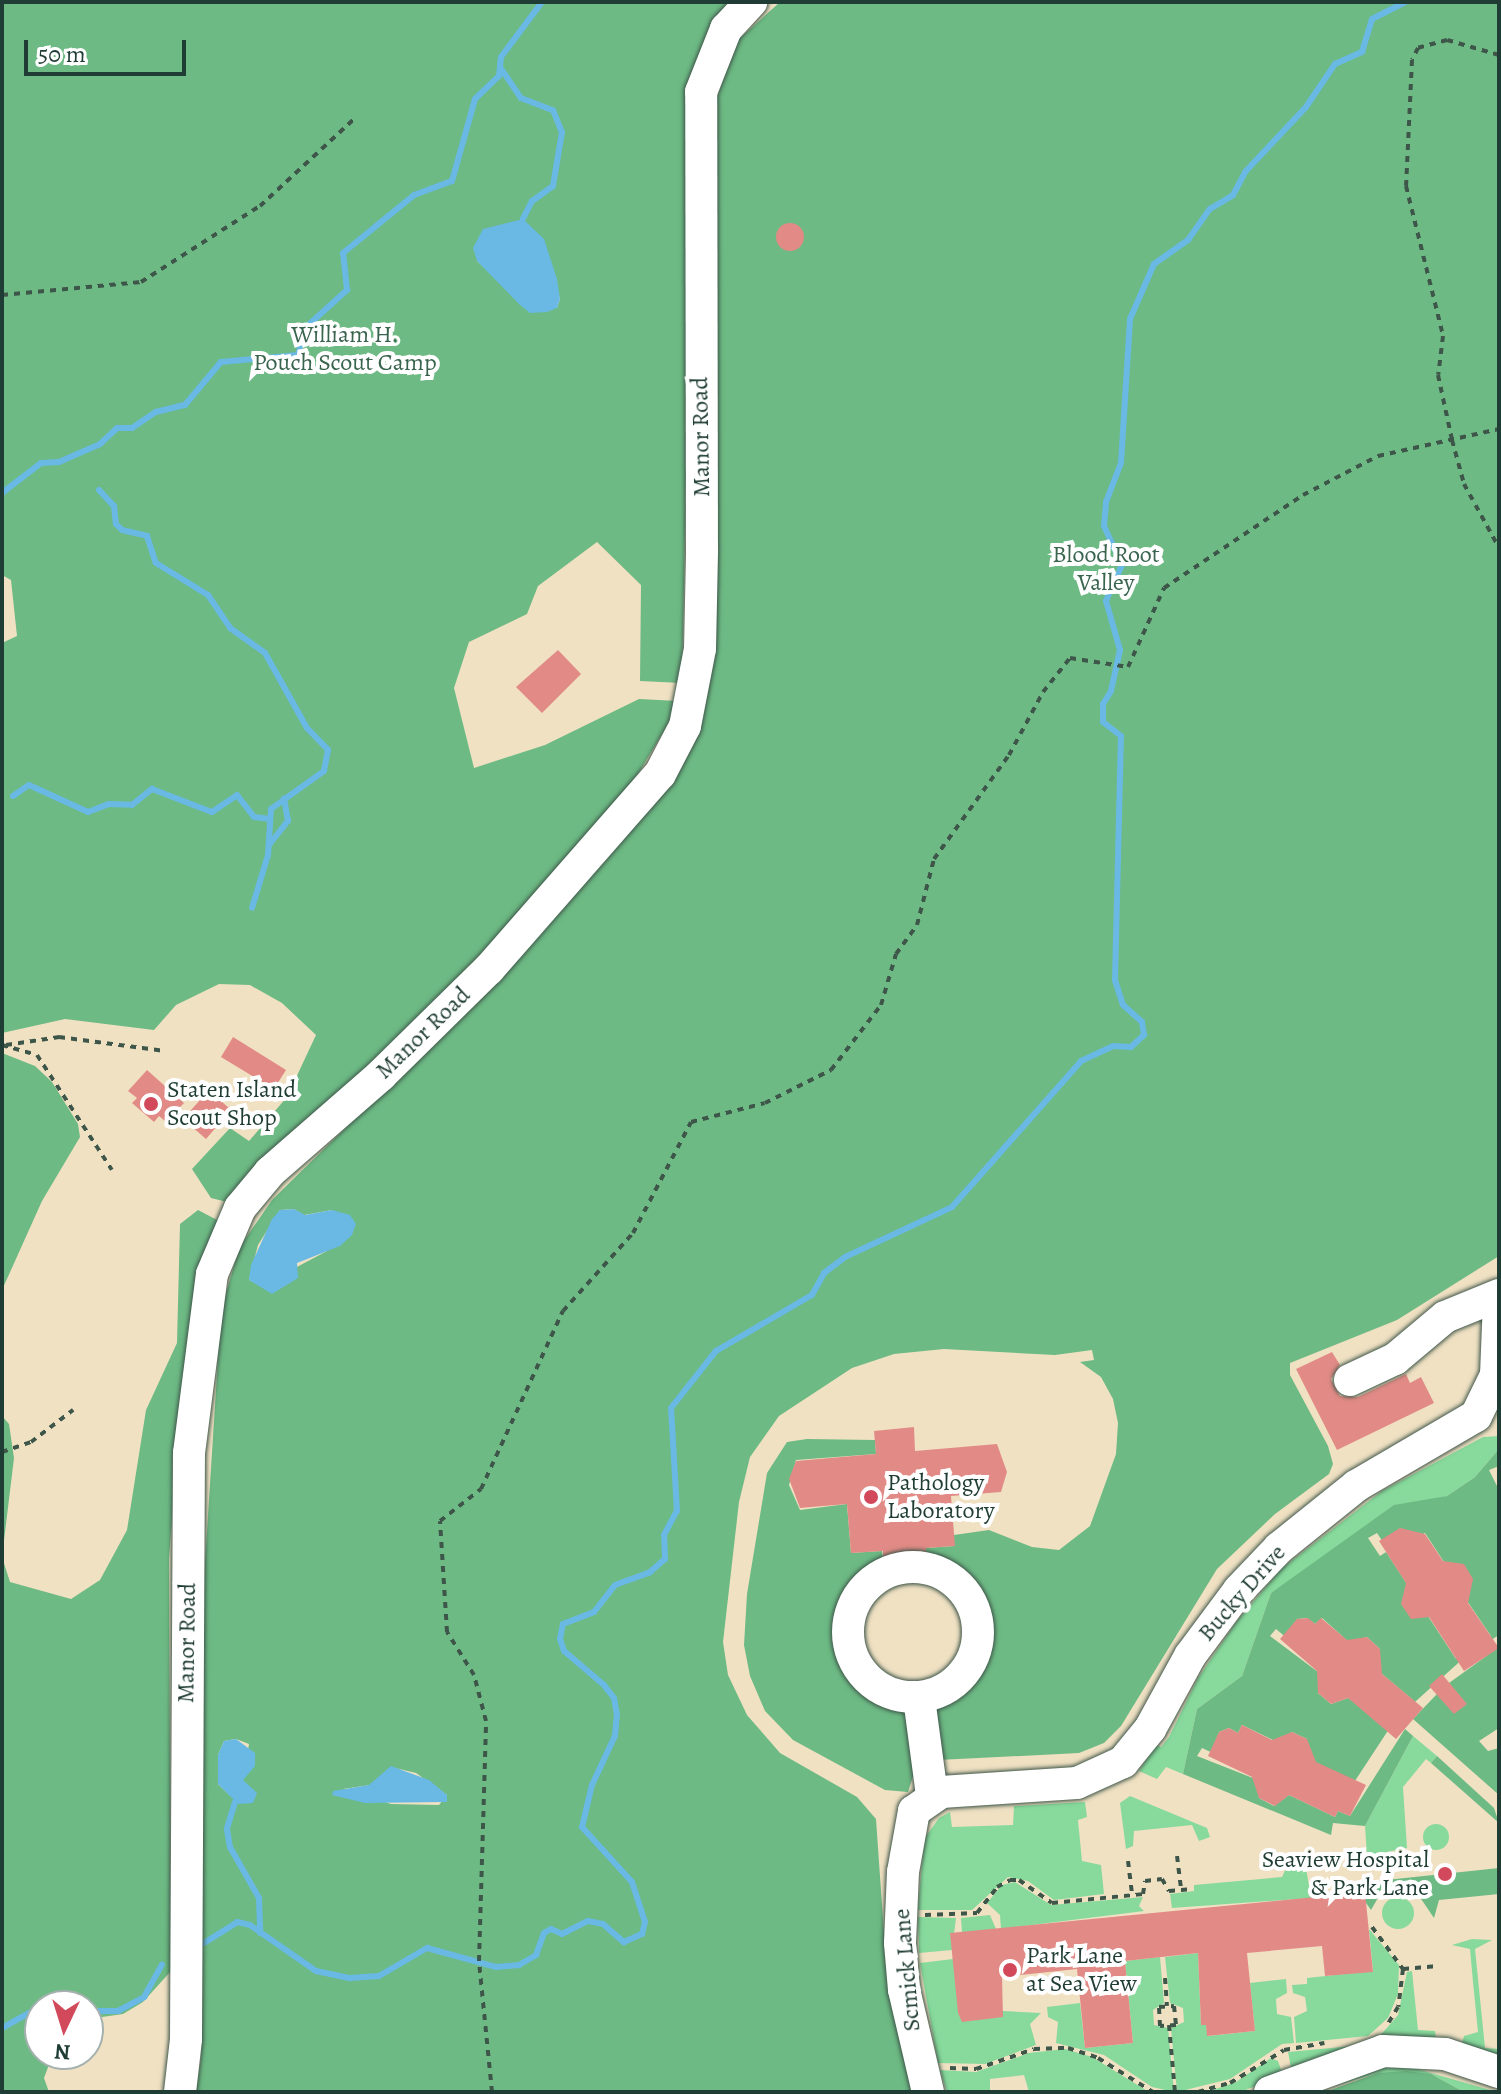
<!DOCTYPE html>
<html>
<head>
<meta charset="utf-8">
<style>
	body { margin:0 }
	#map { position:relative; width:1501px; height:2094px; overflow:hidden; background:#f0e1c3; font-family:Alegreya,serif }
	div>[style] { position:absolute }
	.green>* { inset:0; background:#87da9c }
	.round { border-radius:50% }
	.forest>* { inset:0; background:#6dba84 }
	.water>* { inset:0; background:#69b9e4 }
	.stream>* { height:6px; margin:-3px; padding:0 3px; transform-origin:3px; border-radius:3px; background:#69b9e4 }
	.building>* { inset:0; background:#e28b86 }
	.path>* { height:4px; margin-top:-2px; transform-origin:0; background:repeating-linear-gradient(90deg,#3e5649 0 6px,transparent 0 12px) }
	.roads { filter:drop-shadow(0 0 2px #3e5649) drop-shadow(0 0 2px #3e5649) }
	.minor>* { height:32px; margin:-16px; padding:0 16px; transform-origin:16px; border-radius:16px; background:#fff }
	.minor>.ring { margin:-16px; padding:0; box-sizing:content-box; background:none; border:32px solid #fff; border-radius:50% }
	.dots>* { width:22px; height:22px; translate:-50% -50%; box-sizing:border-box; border:4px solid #fff; border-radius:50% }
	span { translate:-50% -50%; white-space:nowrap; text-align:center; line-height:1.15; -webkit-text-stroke:8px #fff; paint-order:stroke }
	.park-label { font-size:24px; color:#39644e }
	.street-label { font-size:24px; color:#1f3d34 }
	.poi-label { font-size:24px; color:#1f3d34 }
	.left { translate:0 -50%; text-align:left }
	.right { translate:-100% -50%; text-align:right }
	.frame { position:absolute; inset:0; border:4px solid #1f3d34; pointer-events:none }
	.north { position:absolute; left:24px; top:1990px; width:80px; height:80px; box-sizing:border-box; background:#fff; border:2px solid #a5b1ae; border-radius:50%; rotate:184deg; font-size:22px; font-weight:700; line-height:32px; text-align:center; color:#1f3d34 }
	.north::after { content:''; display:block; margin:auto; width:28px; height:36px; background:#d1495b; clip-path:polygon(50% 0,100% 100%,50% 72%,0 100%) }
	.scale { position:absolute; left:24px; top:40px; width:162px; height:36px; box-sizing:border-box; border:4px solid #1f3d34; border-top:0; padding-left:10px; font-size:24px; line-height:28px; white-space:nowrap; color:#1f3d34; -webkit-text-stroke:6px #fff; paint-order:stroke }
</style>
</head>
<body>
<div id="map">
	<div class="green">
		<div style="clip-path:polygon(1499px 1436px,1499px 1449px,1475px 1477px,1447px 1496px,1417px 1503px,1271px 1593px,1242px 1676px,1197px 1709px,1183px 1774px,1166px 1767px,1157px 1779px,1139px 1771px,1156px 1745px,1161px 1747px,1169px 1737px,1198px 1678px,1237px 1621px,1281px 1569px,1382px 1491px,1483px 1437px)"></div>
		<div style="clip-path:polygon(1413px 1736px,1437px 1756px,1431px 1763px,1426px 1759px,1403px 1787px,1407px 1848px,1367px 1856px,1365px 1826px)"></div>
		<div style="clip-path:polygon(1130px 1796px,1207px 1828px,1210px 1837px,1199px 1841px,1192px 1825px,1134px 1831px,1133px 1846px,1126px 1849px,1120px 1803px)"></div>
		<div style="clip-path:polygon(1085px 1802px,1087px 1817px,1078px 1820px,1082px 1861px,1101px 1865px,1104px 1894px,1054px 1900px,1028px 1881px,1008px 1877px,972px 1910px,918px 1910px,924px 1839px,939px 1818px,950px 1812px,952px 1827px,1013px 1825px,1014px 1806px)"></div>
		<div class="round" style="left:1423px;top:1824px;width:26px;height:26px"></div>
		<div style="clip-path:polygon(1289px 1862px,1306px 1868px,1311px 1898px,1172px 1908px,1170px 1894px,1194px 1891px,1194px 1885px,1282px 1877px)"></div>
		<div style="clip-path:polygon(1015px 1882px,1051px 1905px,1143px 1897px,1139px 1906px,1144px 1911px,1001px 1929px,1000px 1915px,987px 1903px,1002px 1885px)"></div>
		<div class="round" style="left:1382px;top:1897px;width:32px;height:32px"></div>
		<div style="clip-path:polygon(990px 1915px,996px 1929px,962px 1933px,961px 1918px)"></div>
		<div style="clip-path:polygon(918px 1917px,956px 1918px,952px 1950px,919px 1953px)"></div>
		<div style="clip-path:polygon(1369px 1929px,1399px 1965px,1398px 1994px,1388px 2018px,1368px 2036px,1296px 2043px,1294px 2017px,1307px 2011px,1305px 1997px,1293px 1993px,1292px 1985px,1307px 1984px,1307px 1978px,1373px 1971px)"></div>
		<div style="clip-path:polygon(1472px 1939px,1492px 1940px,1475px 1949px,1485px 2048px,1499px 2049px,1499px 2059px,1462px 2043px,1464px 2036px,1478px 2032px,1473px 1982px,1470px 1949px,1452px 1945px)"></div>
		<div style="clip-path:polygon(1198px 1953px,1201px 2025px,1206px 2025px,1208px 2036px,1255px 2031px,1250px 1983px,1286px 1979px,1287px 1993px,1276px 1999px,1277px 2014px,1291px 2017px,1294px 2043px,1282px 2044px,1230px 2079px,1177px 2092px,1171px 2028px,1184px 2022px,1183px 2008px,1170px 2003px,1165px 1957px)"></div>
		<div style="clip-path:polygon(1160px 1957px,1164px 2003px,1153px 2010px,1154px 2025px,1168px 2028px,1174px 2092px,1152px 2087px,1104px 2055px,1056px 2043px,1058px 2022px,1048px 2017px,1047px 2007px,1080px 2003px,1085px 2048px,1133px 2043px,1125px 1961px)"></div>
		<div style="clip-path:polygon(953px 1959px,1003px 2011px,1041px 2013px,1030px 2024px,1036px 2045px,985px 2064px,938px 2063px,920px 1963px)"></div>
		<div style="clip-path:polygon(1412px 1971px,1418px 2030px,1435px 2031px,1436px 2038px,1292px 2073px,1288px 2052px,1353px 2046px,1379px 2037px,1398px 2015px,1407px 1972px)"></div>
		<div style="clip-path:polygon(1065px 2049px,1092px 2057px,1149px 2092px,1029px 2092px,1024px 2075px,990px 2079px,990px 2092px,947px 2092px,940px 2070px,976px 2072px,1029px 2053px)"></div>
		<div style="clip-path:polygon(1271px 2058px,1278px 2061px,1283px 2076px,1240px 2092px,1207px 2092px,1236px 2082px)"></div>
		<div style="clip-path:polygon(1410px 2067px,1497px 2092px,1464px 2092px,1431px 2074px,1378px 2073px,1313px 2092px,1384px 2068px)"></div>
	</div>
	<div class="forest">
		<div style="clip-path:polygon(evenodd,2px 2px,736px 2px,711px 34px,686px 482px,682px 683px,640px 681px,641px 585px,597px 542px,538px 586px,527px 614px,469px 642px,454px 688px,474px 768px,545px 745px,639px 699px,678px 701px,674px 714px,629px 789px,457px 981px,231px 1203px,211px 1198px,192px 1169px,230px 1128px,249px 1141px,287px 1097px,316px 1035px,282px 1003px,250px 985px,219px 984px,176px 1005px,154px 1030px,65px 1019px,2px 1033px,2px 643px,17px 636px,11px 580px,2px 575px,2px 2px,515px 222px,550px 261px,560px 299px,557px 308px,508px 289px,477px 261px,502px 225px,515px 222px)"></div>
		<div style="clip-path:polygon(evenodd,780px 2px,1499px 2px,1499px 1256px,1397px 1320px,1290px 1363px,1290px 1375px,1328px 1446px,1333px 1464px,1329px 1474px,1275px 1514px,1217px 1569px,1121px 1726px,1104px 1743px,1079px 1753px,938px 1760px,932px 1708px,964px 1685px,981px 1658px,986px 1634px,983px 1609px,973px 1588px,926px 1557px,926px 1548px,954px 1546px,954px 1535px,989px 1530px,1032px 1547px,1059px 1550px,1090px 1526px,1116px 1454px,1118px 1423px,1113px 1399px,1101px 1377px,1080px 1362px,1094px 1360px,1092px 1350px,1055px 1355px,944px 1349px,894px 1354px,852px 1368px,779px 1416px,750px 1457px,739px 1502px,723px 1642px,728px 1675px,747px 1715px,780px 1753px,857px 1797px,876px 1819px,886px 1962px,911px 2092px,196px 2092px,201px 2057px,198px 1673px,221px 1311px,239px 1248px,272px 1200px,473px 1003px,691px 744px,710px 119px,736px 42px,780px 2px,294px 1209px,304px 1215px,332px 1210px,327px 1251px,261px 1286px,249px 1280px,258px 1245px,280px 1210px,294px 1209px,780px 2px,236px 1739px,249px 1744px,243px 1780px,253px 1803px,238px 1803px,218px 1784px,218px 1755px,224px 1741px,236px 1739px,780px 2px,391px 1767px,416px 1773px,447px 1795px,439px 1805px,391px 1804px,343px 1789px,370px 1785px,391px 1767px)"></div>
		<div style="clip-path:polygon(2px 1053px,35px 1066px,52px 1082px,78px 1124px,80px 1137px,42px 1201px,2px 1290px)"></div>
		<div style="clip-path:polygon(198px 1210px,219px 1221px,179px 1423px,169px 1559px,171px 1971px,143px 2002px,123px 2014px,88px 2019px,88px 2006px,40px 2006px,40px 2054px,53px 2054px,44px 2078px,49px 2092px,2px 2092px,2px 1416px,9px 1424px,14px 1458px,2px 1557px,10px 1582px,71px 1599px,100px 1580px,127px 1530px,146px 1410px,177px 1343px,180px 1224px)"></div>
		<div style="clip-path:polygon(807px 1439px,875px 1440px,876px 1454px,796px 1460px,789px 1485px,800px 1510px,847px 1504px,851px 1553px,882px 1551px,883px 1560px,850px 1595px,841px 1620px,843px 1656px,853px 1677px,873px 1692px,907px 1705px,916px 1767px,908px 1792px,885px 1790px,793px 1740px,765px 1711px,750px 1676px,744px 1645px,747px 1594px,767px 1473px,787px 1442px)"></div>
		<div style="clip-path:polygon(1499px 1449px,1499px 1466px,1489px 1470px,1499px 1490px,1499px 1635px,1480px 1647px,1491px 1636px,1463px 1595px,1464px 1564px,1446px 1565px,1425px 1533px,1416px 1538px,1400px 1528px,1385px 1545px,1377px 1533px,1368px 1538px,1380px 1556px,1386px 1552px,1456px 1659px,1466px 1656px,1406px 1710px,1413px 1700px,1375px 1668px,1380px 1649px,1367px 1637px,1350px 1643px,1322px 1618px,1315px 1624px,1307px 1618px,1297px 1619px,1288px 1639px,1276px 1629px,1270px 1636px,1322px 1675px,1318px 1693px,1331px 1704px,1348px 1698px,1391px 1726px,1349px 1790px,1307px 1759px,1307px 1739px,1292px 1732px,1277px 1742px,1242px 1725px,1238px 1733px,1229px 1728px,1219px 1732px,1215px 1754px,1202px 1748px,1197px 1756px,1258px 1780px,1259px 1798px,1274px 1806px,1289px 1795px,1335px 1817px,1338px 1811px,1350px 1816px,1405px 1729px,1413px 1736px,1365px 1826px,1333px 1823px,1331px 1835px,1183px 1774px,1197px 1709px,1242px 1676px,1271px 1593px,1394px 1505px,1447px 1496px,1475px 1477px)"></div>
		<div style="clip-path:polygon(1499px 1647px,1499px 1728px,1479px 1741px,1488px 1751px,1499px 1748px,1499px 1795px,1413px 1719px,1437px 1694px,1466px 1704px,1449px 1683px)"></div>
		<div style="clip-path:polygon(1437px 1756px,1494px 1808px,1499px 1823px,1431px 1763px)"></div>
		<div style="clip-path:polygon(1499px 1868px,1499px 1894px,1439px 1900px,1434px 1918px,1413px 1887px,1397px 1884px,1383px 1889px,1371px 1910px,1359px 1893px,1358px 1883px)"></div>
		<div style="clip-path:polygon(1406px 2071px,1431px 2074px,1464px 2092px,1325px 2092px,1378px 2073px)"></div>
	</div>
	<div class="water">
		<div style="clip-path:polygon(523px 219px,544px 239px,557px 279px,560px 299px,557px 308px,547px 312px,530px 313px,519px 304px,477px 261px,473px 248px,483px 229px)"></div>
		<div style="clip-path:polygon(294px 1209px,305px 1215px,332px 1210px,350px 1215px,356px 1224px,352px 1235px,340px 1246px,297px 1263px,298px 1278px,272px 1294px,249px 1280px,251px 1265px,272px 1219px,280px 1210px)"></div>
		<div style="clip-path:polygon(236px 1739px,255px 1753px,255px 1766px,243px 1780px,257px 1793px,253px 1803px,238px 1804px,218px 1784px,218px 1755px,224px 1741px)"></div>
		<div style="clip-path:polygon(391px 1766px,429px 1780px,447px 1795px,447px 1802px,365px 1803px,332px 1795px,333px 1791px,369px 1785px)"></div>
	</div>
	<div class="stream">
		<div style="left:502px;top:70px;width:34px;rotate:56deg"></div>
		<div style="left:521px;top:98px;width:34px;rotate:21deg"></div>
		<div style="left:553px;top:110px;width:24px;rotate:68deg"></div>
		<div style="left:562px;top:132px;width:55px;rotate:99.5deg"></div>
		<div style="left:553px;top:186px;width:26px;rotate:144deg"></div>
		<div style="left:532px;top:201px;width:20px;rotate:117deg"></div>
		<div style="left:99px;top:490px;width:22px;rotate:47deg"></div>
		<div style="left:114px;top:506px;width:18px;rotate:84deg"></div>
		<div style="left:116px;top:524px;width:8px;rotate:45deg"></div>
		<div style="left:122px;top:530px;width:26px;rotate:13deg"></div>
		<div style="left:147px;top:536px;width:28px;rotate:72deg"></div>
		<div style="left:156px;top:563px;width:61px;rotate:31.6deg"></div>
		<div style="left:208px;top:595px;width:40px;rotate:56deg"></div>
		<div style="left:230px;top:628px;width:43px;rotate:35.5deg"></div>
		<div style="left:265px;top:653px;width:86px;rotate:60.8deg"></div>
		<div style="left:307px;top:728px;width:30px;rotate:46deg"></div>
		<div style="left:328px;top:750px;width:21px;rotate:101deg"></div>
		<div style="left:324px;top:771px;width:65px;rotate:144.4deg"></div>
		<div style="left:271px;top:809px;width:46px;rotate:93.7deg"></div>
		<div style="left:268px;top:855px;width:55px;rotate:106.8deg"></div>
		<div style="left:2px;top:493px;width:49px;rotate:-37.6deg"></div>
		<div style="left:41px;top:463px;width:18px;rotate:-3deg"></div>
		<div style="left:59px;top:462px;width:45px;rotate:-23.7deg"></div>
		<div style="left:100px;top:444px;width:23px;rotate:-43deg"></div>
		<div style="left:117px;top:428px;width:15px"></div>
		<div style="left:132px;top:428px;width:29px;rotate:-34deg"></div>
		<div style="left:156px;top:412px;width:30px;rotate:-14deg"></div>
		<div style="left:185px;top:405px;width:56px;rotate:-50.1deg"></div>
		<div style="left:221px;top:362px;width:77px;rotate:-5.2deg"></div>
		<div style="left:298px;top:355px;width:28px;rotate:-75deg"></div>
		<div style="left:305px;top:328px;width:57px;rotate:-42.1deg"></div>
		<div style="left:347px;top:290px;width:37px;rotate:-96deg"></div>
		<div style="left:343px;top:253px;width:92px;rotate:-39.2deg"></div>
		<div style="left:414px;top:195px;width:40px;rotate:-20.2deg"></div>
		<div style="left:452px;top:181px;width:85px;rotate:-74.3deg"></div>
		<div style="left:475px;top:99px;width:33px;rotate:-44deg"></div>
		<div style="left:499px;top:76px;width:19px;rotate:-84deg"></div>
		<div style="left:501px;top:57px;width:69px;rotate:-53.3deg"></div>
		<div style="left:13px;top:796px;width:19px;rotate:-35deg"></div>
		<div style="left:29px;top:785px;width:65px;rotate:24.6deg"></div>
		<div style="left:88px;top:812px;width:22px;rotate:-21deg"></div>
		<div style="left:109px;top:804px;width:23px;rotate:2deg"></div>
		<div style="left:132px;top:805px;width:26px;rotate:-39deg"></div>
		<div style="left:152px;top:789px;width:64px;rotate:21deg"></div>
		<div style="left:212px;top:812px;width:30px;rotate:-34deg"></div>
		<div style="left:237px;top:795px;width:28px;rotate:52deg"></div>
		<div style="left:254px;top:817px;width:16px;rotate:7deg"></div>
		<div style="left:269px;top:845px;width:31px;rotate:-52deg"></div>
		<div style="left:288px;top:821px;width:23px;rotate:-100deg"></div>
		<div style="left:235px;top:1802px;width:28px;rotate:107deg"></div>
		<div style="left:227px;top:1829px;width:18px;rotate:81deg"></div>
		<div style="left:230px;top:1847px;width:59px;rotate:60.4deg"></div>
		<div style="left:259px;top:1898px;width:35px;rotate:88deg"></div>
		<div style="left:204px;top:1943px;width:39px;rotate:-32deg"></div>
		<div style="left:237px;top:1922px;width:13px;rotate:13deg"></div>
		<div style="left:250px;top:1925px;width:80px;rotate:34.9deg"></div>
		<div style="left:316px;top:1971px;width:35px;rotate:12deg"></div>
		<div style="left:350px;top:1978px;width:29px;rotate:-4deg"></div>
		<div style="left:379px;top:1976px;width:56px;rotate:-30.3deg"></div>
		<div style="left:427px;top:1948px;width:72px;rotate:15.4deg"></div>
		<div style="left:496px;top:1967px;width:23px;rotate:-5deg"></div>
		<div style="left:519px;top:1965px;width:20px;rotate:-30deg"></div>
		<div style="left:536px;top:1955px;width:23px;rotate:-70deg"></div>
		<div style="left:544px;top:1933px;width:8px;rotate:-30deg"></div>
		<div style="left:551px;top:1929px;width:12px;rotate:24deg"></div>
		<div style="left:562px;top:1934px;width:29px;rotate:-27deg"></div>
		<div style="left:588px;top:1921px;width:15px;rotate:11deg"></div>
		<div style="left:603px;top:1924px;width:28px;rotate:41deg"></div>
		<div style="left:624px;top:1942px;width:20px;rotate:-24deg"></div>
		<div style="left:642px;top:1934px;width:12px;rotate:-76deg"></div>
		<div style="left:645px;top:1922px;width:42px;rotate:-108deg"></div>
		<div style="left:632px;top:1882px;width:74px;rotate:-132.3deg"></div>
		<div style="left:582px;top:1827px;width:43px;rotate:-76.6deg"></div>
		<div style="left:592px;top:1785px;width:54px;rotate:-64.9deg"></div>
		<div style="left:615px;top:1736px;width:21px;rotate:-85deg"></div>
		<div style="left:617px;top:1715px;width:17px;rotate:-100deg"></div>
		<div style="left:614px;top:1698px;width:16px;rotate:-128deg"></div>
		<div style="left:604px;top:1685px;width:52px;rotate:-139.6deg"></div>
		<div style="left:564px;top:1651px;width:13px;rotate:-108deg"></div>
		<div style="left:560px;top:1639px;width:15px;rotate:-79deg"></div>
		<div style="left:563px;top:1624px;width:33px;rotate:-21deg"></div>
		<div style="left:594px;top:1612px;width:34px;rotate:-52deg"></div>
		<div style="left:615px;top:1585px;width:37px;rotate:-20deg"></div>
		<div style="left:650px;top:1572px;width:20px;rotate:-41deg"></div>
		<div style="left:665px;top:1559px;width:24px;rotate:-92deg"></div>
		<div style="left:664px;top:1535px;width:27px;rotate:-62deg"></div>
		<div style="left:677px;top:1511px;width:103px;rotate:-93.3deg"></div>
		<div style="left:671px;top:1408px;width:73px;rotate:-51.7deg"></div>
		<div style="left:716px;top:1351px;width:111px;rotate:-30.3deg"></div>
		<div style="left:812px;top:1295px;width:25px;rotate:-61deg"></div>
		<div style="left:824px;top:1273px;width:26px;rotate:-37deg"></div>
		<div style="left:845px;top:1257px;width:118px;rotate:-25deg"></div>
		<div style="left:952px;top:1207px;width:195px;rotate:-48.5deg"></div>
		<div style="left:1081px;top:1061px;width:35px;rotate:-25deg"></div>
		<div style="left:1113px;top:1046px;width:18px;rotate:3deg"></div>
		<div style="left:1131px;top:1047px;width:18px;rotate:-43deg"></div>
		<div style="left:1144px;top:1035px;width:13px;rotate:-99deg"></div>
		<div style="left:1142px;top:1022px;width:25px;rotate:-138deg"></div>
		<div style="left:1123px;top:1005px;width:26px;rotate:-108deg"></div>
		<div style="left:1115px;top:980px;width:244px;rotate:-88.6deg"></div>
		<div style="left:1121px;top:736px;width:23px;rotate:-142deg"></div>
		<div style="left:1103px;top:722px;width:18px;rotate:-90deg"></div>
		<div style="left:1103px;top:704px;width:15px;rotate:-58deg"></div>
		<div style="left:1111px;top:691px;width:42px;rotate:-77.6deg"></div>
		<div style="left:1120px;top:650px;width:51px;rotate:-105.9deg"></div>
		<div style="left:1106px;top:601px;width:39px;rotate:-66deg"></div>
		<div style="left:1122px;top:565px;width:43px;rotate:-114.8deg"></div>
		<div style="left:1104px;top:526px;width:24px;rotate:-85deg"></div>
		<div style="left:1106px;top:502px;width:42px;rotate:-69deg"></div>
		<div style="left:1121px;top:463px;width:144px;rotate:-86.4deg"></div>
		<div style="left:1130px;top:319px;width:60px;rotate:-66.4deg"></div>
		<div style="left:1154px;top:264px;width:42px;rotate:-35.2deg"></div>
		<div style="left:1188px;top:240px;width:38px;rotate:-55deg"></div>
		<div style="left:1210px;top:209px;width:27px;rotate:-31deg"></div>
		<div style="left:1233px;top:195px;width:26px;rotate:-62deg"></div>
		<div style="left:1245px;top:172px;width:89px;rotate:-46.8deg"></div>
		<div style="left:1306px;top:107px;width:52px;rotate:-56deg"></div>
		<div style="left:1335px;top:64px;width:30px;rotate:-24deg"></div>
		<div style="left:1362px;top:52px;width:34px;rotate:-73deg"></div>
		<div style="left:1372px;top:19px;width:37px;rotate:-27deg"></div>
		<div style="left:88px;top:2011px;width:30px"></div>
		<div style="left:118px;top:2011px;width:30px;rotate:-28deg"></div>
		<div style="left:144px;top:1997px;width:37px;rotate:-61deg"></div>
		<div style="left:2px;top:2028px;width:43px;rotate:-28.9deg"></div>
	</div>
	<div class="building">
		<div class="round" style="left:776px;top:223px;width:28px;height:28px"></div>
		<div style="clip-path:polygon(558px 650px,581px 674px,542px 713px,516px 687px)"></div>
		<div style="clip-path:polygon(233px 1037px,286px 1070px,274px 1089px,221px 1057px)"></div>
		<div style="clip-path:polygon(147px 1070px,184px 1103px,166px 1122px,159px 1116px,154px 1122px,132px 1103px,137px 1098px,128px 1091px)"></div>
		<div style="clip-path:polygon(209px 1090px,231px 1110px,206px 1139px,183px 1119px)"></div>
		<div style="clip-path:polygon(1332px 1352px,1340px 1365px,1331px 1379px,1340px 1396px,1358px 1397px,1406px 1374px,1410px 1383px,1421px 1377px,1434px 1403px,1337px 1450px,1296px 1369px)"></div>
		<div style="clip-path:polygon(914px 1427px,915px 1451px,997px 1444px,1007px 1472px,1001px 1492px,951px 1496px,955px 1546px,926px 1548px,927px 1562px,883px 1566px,883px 1551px,851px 1553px,847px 1504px,800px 1508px,789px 1479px,796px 1461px,876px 1454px,874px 1431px)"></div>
		<div style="clip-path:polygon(1400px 1528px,1425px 1534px,1443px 1561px,1464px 1564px,1473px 1579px,1468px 1603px,1499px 1648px,1464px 1671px,1429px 1617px,1411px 1619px,1401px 1604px,1406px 1583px,1379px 1541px)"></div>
		<div style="clip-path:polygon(1308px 1618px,1315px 1624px,1321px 1618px,1347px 1640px,1367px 1637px,1380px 1649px,1382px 1674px,1423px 1708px,1396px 1739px,1348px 1698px,1331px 1704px,1318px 1693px,1317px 1671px,1280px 1639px,1297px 1619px)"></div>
		<div style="clip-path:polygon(1442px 1674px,1467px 1704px,1454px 1714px,1429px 1686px)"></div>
		<div style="clip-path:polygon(1242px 1725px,1272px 1740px,1292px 1732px,1307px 1739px,1316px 1762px,1366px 1785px,1350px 1816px,1338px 1811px,1335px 1817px,1289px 1795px,1275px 1806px,1259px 1798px,1252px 1777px,1208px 1756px,1219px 1732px,1229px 1728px,1238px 1733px)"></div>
		<div style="clip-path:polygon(1365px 1892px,1373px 1972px,1325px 1976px,1322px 1946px,1247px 1953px,1255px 2031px,1207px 2036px,1206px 2025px,1201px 2025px,1198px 1953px,1125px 1961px,1133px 2043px,1085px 2048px,1077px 1969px,1002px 1977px,1003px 2017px,962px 2022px,958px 2013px,950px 1933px)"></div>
	</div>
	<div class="path">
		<div style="left:1499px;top:55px;width:54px;rotate:-163.9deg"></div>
		<div style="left:1447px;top:40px;width:30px;rotate:165deg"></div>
		<div style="left:1418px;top:48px;width:13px;rotate:117deg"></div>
		<div style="left:1412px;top:60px;width:126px;rotate:92.7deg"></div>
		<div style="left:1406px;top:186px;width:154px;rotate:76.1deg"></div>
		<div style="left:1443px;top:336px;width:39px;rotate:97deg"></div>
		<div style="left:1438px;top:375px;width:66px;rotate:77.8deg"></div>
		<div style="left:1452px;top:440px;width:46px;rotate:74.7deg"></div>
		<div style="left:1464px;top:484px;width:73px;rotate:61.3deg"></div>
		<div style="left:2px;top:295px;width:140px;rotate:-5.3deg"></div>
		<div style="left:141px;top:282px;width:141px;rotate:-32.6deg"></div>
		<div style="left:260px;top:206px;width:127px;rotate:-42.8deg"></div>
		<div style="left:2px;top:1045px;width:36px;rotate:16deg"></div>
		<div style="left:37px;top:1055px;width:137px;rotate:56.9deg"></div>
		<div style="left:6px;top:1045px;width:54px;rotate:-8.6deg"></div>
		<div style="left:59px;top:1037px;width:107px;rotate:7.5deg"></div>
		<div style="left:2px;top:1452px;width:31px;rotate:-19deg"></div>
		<div style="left:31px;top:1442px;width:53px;rotate:-37.3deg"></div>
		<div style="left:1177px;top:1856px;width:34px;rotate:83deg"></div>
		<div style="left:1128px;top:1861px;width:34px;rotate:83deg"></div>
		<div style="left:925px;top:1915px;width:52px;rotate:-2.2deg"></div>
		<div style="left:977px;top:1913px;width:33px;rotate:-52deg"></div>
		<div style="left:997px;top:1887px;width:15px;rotate:-28deg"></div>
		<div style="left:1010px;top:1880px;width:9px"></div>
		<div style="left:1019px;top:1880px;width:40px;rotate:34.9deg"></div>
		<div style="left:1052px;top:1903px;width:91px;rotate:-5.6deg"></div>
		<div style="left:1143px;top:1894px;width:13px;rotate:-81deg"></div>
		<div style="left:1145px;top:1881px;width:17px;rotate:-7deg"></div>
		<div style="left:1162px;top:1879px;width:14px;rotate:60deg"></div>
		<div style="left:1169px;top:1891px;width:21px;rotate:-5deg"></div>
		<div style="left:1372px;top:1927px;width:52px;rotate:53.6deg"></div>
		<div style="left:1403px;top:1969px;width:38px;rotate:97deg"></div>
		<div style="left:1398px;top:2007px;width:21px;rotate:121deg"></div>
		<div style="left:1403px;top:1969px;width:35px;rotate:-5deg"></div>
		<div style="left:1165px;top:1978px;width:28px;rotate:86deg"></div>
		<div style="left:1174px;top:2006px;width:19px;rotate:84deg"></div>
		<div style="left:1176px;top:2025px;width:16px;rotate:176deg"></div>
		<div style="left:1160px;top:2026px;width:19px;rotate:-93deg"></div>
		<div style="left:1159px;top:2007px;width:15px;rotate:-4deg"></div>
		<div style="left:1169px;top:2025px;width:67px;rotate:84.9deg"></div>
		<div style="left:950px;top:2068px;width:26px;rotate:2deg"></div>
		<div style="left:976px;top:2069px;width:61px;rotate:-19deg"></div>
		<div style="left:1034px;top:2049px;width:34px;rotate:-2deg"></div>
		<div style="left:1068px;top:2048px;width:32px;rotate:18deg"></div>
		<div style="left:1098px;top:2058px;width:65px;rotate:31.7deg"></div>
		<div style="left:492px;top:2092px;width:132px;rotate:-95.7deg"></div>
		<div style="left:479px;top:1961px;width:240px;rotate:-88.3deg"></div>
		<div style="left:486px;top:1721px;width:48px;rotate:-104.6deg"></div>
		<div style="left:474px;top:1675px;width:51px;rotate:-122.1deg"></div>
		<div style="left:447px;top:1632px;width:111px;rotate:-93.6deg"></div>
		<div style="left:440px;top:1521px;width:52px;rotate:-38deg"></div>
		<div style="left:481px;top:1489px;width:196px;rotate:-65.3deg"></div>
		<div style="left:563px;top:1311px;width:105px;rotate:-48.1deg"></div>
		<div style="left:633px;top:1233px;width:125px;rotate:-62.4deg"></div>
		<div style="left:691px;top:1122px;width:76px;rotate:-14.4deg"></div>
		<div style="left:765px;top:1103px;width:74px;rotate:-26.6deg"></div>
		<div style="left:831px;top:1070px;width:82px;rotate:-52.4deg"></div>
		<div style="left:881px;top:1005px;width:53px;rotate:-73.6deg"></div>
		<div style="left:896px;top:954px;width:36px;rotate:-54deg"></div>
		<div style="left:917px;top:925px;width:68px;rotate:-75.6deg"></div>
		<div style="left:934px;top:859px;width:128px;rotate:-54.2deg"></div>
		<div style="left:1009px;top:755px;width:72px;rotate:-61.6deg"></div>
		<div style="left:1043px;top:692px;width:43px;rotate:-51.5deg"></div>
		<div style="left:1070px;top:658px;width:59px;rotate:8.8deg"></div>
		<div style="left:1128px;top:667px;width:87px;rotate:-65.5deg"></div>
		<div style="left:1164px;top:588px;width:167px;rotate:-33.8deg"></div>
		<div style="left:1303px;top:495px;width:85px;rotate:-27.5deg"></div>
		<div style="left:1378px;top:456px;width:124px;rotate:-12.6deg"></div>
		<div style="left:1198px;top:2092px;width:33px;rotate:-16deg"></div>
		<div style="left:1230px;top:2083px;width:63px;rotate:-31.4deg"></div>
		<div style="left:1284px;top:2050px;width:41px;rotate:-9.9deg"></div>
	</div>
	<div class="roads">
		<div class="minor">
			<div style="left:1350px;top:1380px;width:50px;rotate:-25deg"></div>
			<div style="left:1395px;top:1359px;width:65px;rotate:-40deg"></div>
			<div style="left:1445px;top:1317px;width:58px;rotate:-22.2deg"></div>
			<div class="ring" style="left:848px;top:1567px;width:98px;height:98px"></div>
			<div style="left:919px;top:1698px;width:98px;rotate:82.4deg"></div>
			<div style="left:180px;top:2092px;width:53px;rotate:-83.5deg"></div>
			<div style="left:186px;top:2039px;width:586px;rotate:-89.71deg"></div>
			<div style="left:189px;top:1453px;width:180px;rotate:-82.7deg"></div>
			<div style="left:212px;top:1274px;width:72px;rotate:-67deg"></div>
			<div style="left:240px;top:1208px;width:47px;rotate:-50.2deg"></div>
			<div style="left:270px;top:1172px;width:147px;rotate:-41.1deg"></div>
			<div style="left:381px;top:1075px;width:151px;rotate:-44.5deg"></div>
			<div style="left:489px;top:969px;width:259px;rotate:-48.8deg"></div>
			<div style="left:660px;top:774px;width:54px;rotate:-62.5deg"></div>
			<div style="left:685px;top:726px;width:78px;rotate:-79deg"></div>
			<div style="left:700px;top:649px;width:99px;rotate:-88.8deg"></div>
			<div style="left:702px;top:550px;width:458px;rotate:-90.1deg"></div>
			<div style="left:701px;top:92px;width:68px;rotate:-68.4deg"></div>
			<div style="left:726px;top:29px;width:37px;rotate:-47deg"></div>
			<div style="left:928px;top:2092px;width:105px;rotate:-103.2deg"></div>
			<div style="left:904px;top:1990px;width:47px;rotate:-94.9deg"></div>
			<div style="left:900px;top:1943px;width:71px;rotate:-87.6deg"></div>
			<div style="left:903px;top:1872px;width:62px;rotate:-79.8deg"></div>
			<div style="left:914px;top:1811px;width:33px;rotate:-35deg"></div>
			<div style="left:941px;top:1792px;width:136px;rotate:-3.8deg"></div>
			<div style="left:1077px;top:1783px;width:51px;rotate:-24.5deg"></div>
			<div style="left:1123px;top:1762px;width:43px;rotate:-50.7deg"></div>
			<div style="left:1150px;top:1729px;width:83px;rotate:-61.3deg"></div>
			<div style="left:1190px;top:1656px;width:82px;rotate:-53.4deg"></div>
			<div style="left:1239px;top:1590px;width:58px;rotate:-46.4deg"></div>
			<div style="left:1279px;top:1548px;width:99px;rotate:-38.8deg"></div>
			<div style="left:1356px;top:1486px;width:139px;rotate:-30.3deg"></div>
			<div style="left:1476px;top:1416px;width:46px;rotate:-64deg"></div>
			<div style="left:1496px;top:1375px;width:74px;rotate:-87.7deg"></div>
			<div style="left:1270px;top:2092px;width:120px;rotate:-19.9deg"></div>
			<div style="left:1383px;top:2051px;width:62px;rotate:2.8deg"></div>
			<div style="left:1445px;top:2054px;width:57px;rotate:18.4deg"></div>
		</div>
	</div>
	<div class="dots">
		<div style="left:151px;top:1104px;background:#d1495b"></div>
		<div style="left:871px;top:1497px;background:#d1495b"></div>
		<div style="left:1445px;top:1874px;background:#d1495b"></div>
		<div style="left:1010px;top:1970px;background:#d1495b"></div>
	</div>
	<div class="park-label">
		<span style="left:345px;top:349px">William H.<br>Pouch Scout Camp</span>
		<span style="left:1106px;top:569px">Blood Root<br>Valley</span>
	</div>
	<div class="street-label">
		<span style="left:701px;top:437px;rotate:-91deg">Manor Road</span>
		<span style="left:423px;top:1033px;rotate:-44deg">Manor Road</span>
		<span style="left:1242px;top:1593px;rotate:-49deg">Bucky Drive</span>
		<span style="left:187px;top:1643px;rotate:-89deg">Manor Road</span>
		<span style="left:907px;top:1970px;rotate:-95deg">Scmick Lane</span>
	</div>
	<div class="poi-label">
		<span class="left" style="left:167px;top:1104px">Staten Island<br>Scout Shop</span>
		<span class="left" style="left:887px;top:1497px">Pathology<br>Laboratory</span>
		<span class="right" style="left:1429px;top:1874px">Seaview Hospital<br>&amp; Park Lane</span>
		<span class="left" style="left:1026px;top:1970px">Park Lane<br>at Sea View</span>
	</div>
	<div class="frame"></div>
	<div class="north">N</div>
	<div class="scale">50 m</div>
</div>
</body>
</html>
